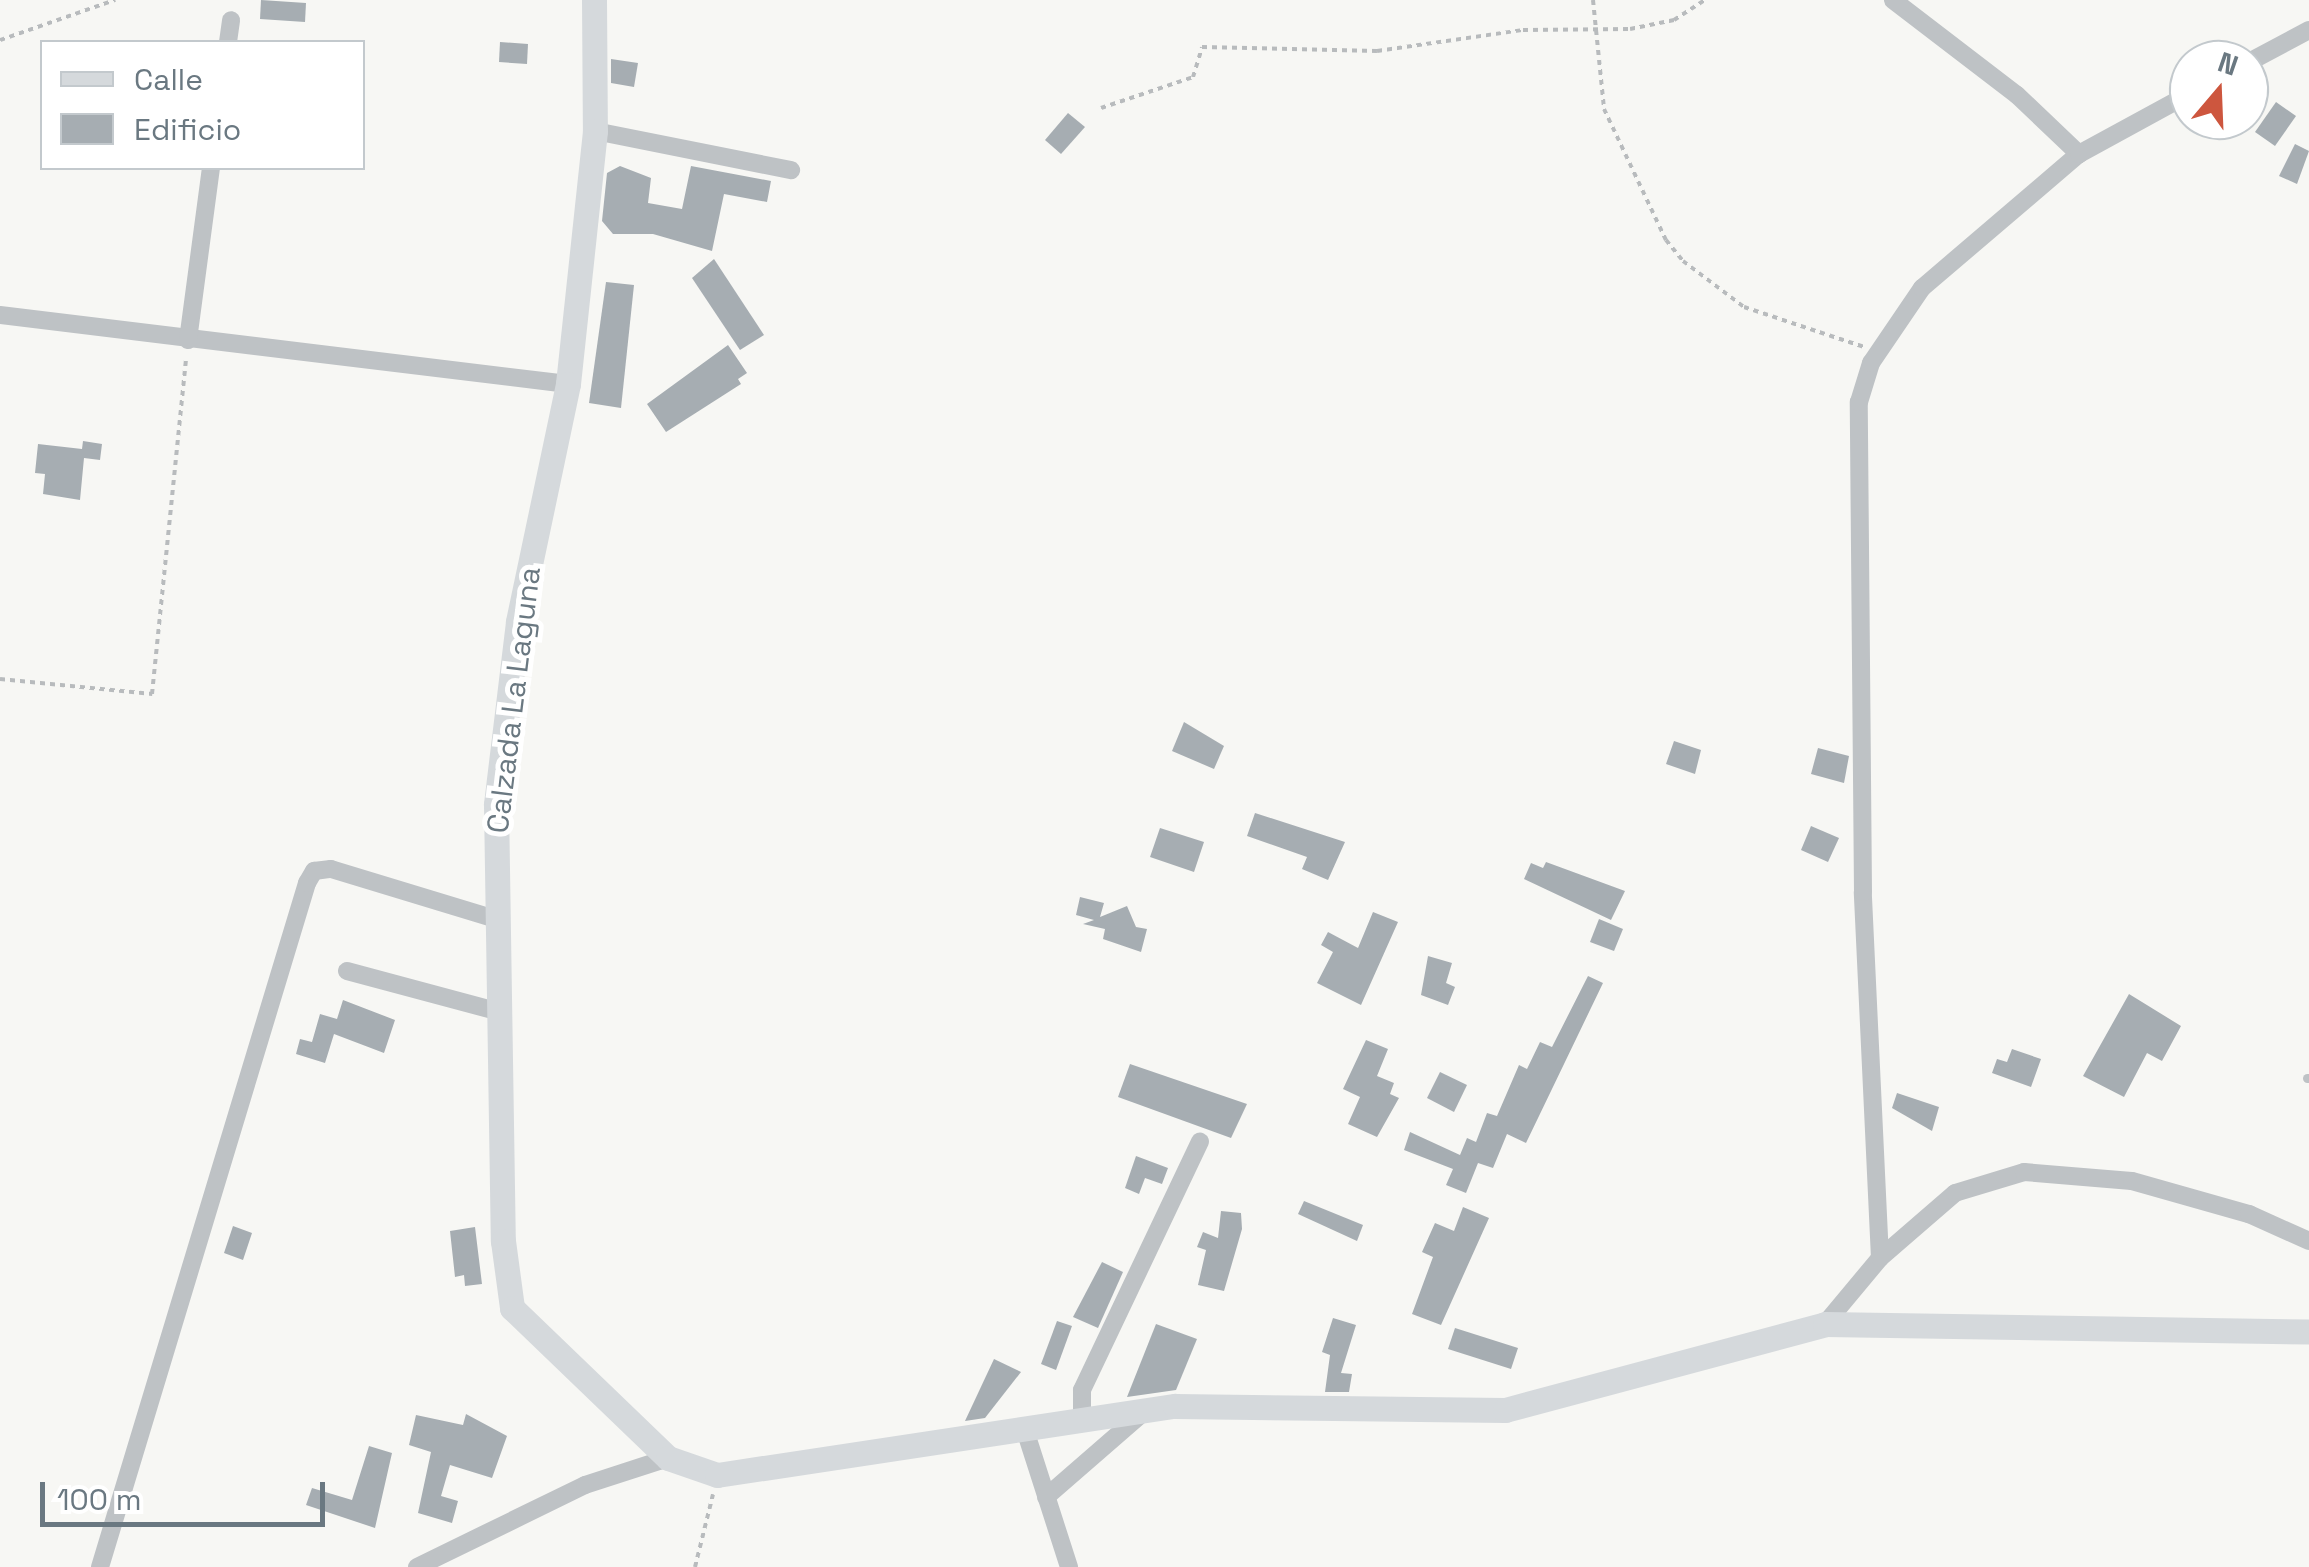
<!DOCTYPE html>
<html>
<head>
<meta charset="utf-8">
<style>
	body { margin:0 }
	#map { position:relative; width:2309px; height:1567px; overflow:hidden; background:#f7f7f4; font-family:"Space Grotesk",sans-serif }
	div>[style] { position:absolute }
	.building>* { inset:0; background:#a6adb2 }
	.path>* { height:4px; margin-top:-2px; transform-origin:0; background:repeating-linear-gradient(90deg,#b8bbbd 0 5px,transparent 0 10px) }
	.lane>* { height:9px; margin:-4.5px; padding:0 4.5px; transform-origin:4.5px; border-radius:4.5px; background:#bec2c5 }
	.street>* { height:18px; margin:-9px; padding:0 9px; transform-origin:9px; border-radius:9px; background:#bec2c5 }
	.secondary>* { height:25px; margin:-12.5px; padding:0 12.5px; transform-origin:12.5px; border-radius:12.5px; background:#d5d9dc }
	span { translate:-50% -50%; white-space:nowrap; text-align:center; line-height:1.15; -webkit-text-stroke:10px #fff; paint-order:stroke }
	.street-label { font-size:30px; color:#6a7881 }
	.legend { position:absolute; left:40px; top:40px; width:325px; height:130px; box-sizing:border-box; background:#fff; border:2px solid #c3c9cd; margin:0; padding:12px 18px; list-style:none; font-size:30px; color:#6a7881 }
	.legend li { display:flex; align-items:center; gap:20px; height:50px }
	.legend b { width:50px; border:2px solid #c3c9cd }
	.north { position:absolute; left:2169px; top:40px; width:100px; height:100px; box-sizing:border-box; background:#fff; border:2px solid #c3c9cd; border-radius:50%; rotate:19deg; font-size:28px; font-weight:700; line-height:40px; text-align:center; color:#6a7881 }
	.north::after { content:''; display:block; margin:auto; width:35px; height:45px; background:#cd563e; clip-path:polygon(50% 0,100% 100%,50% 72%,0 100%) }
	.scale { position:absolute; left:40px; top:1482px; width:285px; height:45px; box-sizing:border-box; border:5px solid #6a7881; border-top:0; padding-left:12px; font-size:30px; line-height:35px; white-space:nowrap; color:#6a7881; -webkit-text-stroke:8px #fff; paint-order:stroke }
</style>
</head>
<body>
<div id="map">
	<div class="building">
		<div style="clip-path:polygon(261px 0,306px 3px,305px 22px,260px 19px)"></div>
		<div style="clip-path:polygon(500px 42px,528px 44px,527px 64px,499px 62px)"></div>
		<div style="clip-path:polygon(611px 59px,638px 63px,634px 87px,611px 83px)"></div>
		<div style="clip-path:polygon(2276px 102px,2296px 116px,2275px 146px,2255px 132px)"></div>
		<div style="clip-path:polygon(1068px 113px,1085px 127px,1061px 154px,1045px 140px)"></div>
		<div style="clip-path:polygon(2295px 144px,2309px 151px,2297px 184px,2279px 176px)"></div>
		<div style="clip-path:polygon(620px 166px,651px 178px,648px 203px,682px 209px,691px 166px,771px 181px,767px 202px,724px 194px,712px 251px,653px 234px,613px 234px,602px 221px,607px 173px)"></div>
		<div style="clip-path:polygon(714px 259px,764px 335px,740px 350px,692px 278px)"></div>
		<div style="clip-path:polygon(606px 282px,634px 285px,621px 408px,589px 403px)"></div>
		<div style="clip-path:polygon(728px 345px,747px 373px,738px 379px,741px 384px,666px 432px,647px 404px)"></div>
		<div style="clip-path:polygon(83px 441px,102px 444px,100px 460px,84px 458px,80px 500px,43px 494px,45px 474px,35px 473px,38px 444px,82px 449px)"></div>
		<div style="clip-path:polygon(1184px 722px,1224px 746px,1214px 769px,1172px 751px)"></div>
		<div style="clip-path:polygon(1674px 741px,1701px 750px,1695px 774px,1666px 764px)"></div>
		<div style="clip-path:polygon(1818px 748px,1849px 756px,1844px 783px,1811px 774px)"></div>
		<div style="clip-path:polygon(1255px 813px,1345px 842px,1328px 880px,1302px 869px,1307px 857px,1247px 836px)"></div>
		<div style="clip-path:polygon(1811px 826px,1839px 838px,1828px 862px,1801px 850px)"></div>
		<div style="clip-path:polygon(1160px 828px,1204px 842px,1194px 872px,1150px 857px)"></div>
		<div style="clip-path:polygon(1546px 862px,1625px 891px,1611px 920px,1524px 879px,1531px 863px,1543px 868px)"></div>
		<div style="clip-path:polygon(1080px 897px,1104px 903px,1100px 917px,1127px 906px,1136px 927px,1147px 929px,1141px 952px,1103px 939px,1105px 929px,1083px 924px,1094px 920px,1076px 915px)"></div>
		<div style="clip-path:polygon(1373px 912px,1398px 922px,1361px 1005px,1317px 983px,1333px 952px,1321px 945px,1328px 932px,1358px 948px)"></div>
		<div style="clip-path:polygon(1599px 919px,1623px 929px,1614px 951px,1590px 942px)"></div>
		<div style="clip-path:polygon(1428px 956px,1452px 963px,1446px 983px,1455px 987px,1448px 1005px,1421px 995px)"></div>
		<div style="clip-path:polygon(1588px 976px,1603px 983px,1526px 1143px,1507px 1134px,1493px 1168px,1478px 1163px,1466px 1193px,1446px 1185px,1453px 1169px,1404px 1150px,1410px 1132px,1460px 1155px,1467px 1138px,1476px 1142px,1487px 1113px,1497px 1116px,1519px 1065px,1527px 1069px,1540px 1042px,1552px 1047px)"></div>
		<div style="clip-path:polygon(2129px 994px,2181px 1026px,2162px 1061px,2147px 1053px,2124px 1097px,2083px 1076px)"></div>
		<div style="clip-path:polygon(343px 1000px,395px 1020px,384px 1053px,334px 1034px,325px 1063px,296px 1054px,300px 1039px,312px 1042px,320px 1014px,337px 1019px)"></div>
		<div style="clip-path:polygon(1366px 1040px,1388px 1049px,1377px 1076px,1394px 1083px,1390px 1094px,1399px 1098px,1377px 1137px,1348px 1124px,1360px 1097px,1343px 1089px)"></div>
		<div style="clip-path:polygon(2012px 1049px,2041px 1059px,2031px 1087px,1992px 1073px,1997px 1059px,2007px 1062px)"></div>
		<div style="clip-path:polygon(1130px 1064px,1247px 1104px,1231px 1138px,1118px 1097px)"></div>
		<div style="clip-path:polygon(1440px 1072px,1467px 1085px,1454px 1112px,1427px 1098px)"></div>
		<div style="clip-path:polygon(1897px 1093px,1939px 1107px,1932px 1131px,1892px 1108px)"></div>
		<div style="clip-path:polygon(1136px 1156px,1168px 1168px,1162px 1184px,1145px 1178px,1139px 1194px,1125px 1188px)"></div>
		<div style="clip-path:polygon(1304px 1201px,1363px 1225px,1357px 1241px,1298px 1214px)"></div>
		<div style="clip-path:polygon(1463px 1207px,1489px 1218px,1441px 1325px,1412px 1314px,1433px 1257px,1422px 1252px,1435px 1223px,1454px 1231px)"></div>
		<div style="clip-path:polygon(1221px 1211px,1241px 1213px,1242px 1229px,1224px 1291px,1198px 1285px,1206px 1250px,1197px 1247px,1203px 1232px,1218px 1238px)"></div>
		<div style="clip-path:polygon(233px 1226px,252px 1233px,243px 1260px,224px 1253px)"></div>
		<div style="clip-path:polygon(475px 1227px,482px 1284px,465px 1286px,464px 1275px,455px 1277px,450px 1231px)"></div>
		<div style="clip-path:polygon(1102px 1262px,1123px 1272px,1098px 1328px,1073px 1317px)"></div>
		<div style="clip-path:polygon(1333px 1318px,1356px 1325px,1341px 1373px,1352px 1374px,1349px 1392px,1325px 1392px,1330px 1355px,1322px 1352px)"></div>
		<div style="clip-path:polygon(1057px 1321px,1072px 1326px,1056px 1370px,1041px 1364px)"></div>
		<div style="clip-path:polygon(1156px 1324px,1197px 1339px,1176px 1390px,1127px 1397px)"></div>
		<div style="clip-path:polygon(1455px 1328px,1518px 1348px,1511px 1369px,1448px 1349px)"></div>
		<div style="clip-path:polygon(994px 1359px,1021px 1372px,985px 1418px,965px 1421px)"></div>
		<div style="clip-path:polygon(466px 1414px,507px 1436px,492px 1478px,450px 1465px,441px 1496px,458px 1501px,452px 1523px,418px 1513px,431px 1452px,409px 1445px,416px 1415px,463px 1425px)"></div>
		<div style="clip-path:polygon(369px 1446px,392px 1453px,375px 1528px,306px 1505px,312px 1488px,352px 1500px)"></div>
	</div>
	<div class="path">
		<div style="left:1593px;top:0;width:110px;rotate:84.2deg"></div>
		<div style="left:1604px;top:109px;width:145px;rotate:64.7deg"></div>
		<div style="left:1666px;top:240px;width:27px;rotate:51deg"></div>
		<div style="left:1683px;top:261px;width:76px;rotate:37deg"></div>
		<div style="left:1744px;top:307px;width:126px;rotate:18.4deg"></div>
		<div style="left:0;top:40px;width:122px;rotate:-19.2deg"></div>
		<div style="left:1101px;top:108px;width:97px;rotate:-18.6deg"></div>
		<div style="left:1193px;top:77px;width:31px;rotate:-73deg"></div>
		<div style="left:1202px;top:47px;width:175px;rotate:1.3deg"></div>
		<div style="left:1377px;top:51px;width:148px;rotate:-8.2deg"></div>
		<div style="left:1523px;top:30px;width:107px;rotate:-0.5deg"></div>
		<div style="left:1630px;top:29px;width:45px;rotate:-11.6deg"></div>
		<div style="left:1674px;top:20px;width:37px;rotate:-33deg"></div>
		<div style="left:0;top:679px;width:153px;rotate:5.6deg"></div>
		<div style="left:152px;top:694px;width:337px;rotate:-84.2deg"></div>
		<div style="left:695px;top:1567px;width:75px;rotate:-76.1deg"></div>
	</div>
	<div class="lane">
		<div style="left:2307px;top:1078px;width:2px"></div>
	</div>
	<div class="street">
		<div style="left:1893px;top:0;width:156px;rotate:37.5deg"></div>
		<div style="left:2017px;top:95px;width:86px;rotate:43.6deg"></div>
		<div style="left:228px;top:42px;width:22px;rotate:-82deg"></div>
		<div style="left:2249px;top:62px;width:68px;rotate:-28.1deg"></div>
		<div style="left:595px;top:131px;width:200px;rotate:11.3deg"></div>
		<div style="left:0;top:315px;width:572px;rotate:6.93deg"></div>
		<div style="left:188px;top:340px;width:174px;rotate:-82.4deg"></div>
		<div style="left:347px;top:971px;width:158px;rotate:15deg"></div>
		<div style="left:1880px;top:1258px;width:366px;rotate:-92.7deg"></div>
		<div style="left:1863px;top:892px;width:490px;rotate:-90.5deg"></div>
		<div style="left:1859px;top:402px;width:41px;rotate:-72.9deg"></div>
		<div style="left:1871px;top:363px;width:91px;rotate:-55.8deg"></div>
		<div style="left:1922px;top:288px;width:206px;rotate:-40.5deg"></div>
		<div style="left:2079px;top:154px;width:125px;rotate:-28.6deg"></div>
		<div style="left:1825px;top:1324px;width:86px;rotate:-50.2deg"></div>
		<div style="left:1880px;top:1258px;width:99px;rotate:-40.9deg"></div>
		<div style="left:1955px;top:1193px;width:72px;rotate:-16.9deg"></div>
		<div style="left:2024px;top:1172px;width:108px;rotate:4.8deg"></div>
		<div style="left:2132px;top:1181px;width:122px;rotate:15.8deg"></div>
		<div style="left:2249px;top:1214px;width:66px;rotate:24.2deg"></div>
		<div style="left:1082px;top:1419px;width:29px;rotate:-90deg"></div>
		<div style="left:1082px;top:1390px;width:275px;rotate:-64.6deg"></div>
		<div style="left:1025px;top:1430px;width:144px;rotate:72.2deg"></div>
		<div style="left:1046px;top:1497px;width:133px;rotate:-41deg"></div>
		<div style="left:100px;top:1567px;width:715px;rotate:-73.16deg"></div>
		<div style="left:307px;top:883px;width:14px;rotate:-60deg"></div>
		<div style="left:314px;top:871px;width:17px;rotate:-7deg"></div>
		<div style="left:331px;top:869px;width:172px;rotate:16.9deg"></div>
		<div style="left:417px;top:1567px;width:187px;rotate:-26deg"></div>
		<div style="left:585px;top:1485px;width:87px;rotate:-18deg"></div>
	</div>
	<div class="secondary">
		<div style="left:594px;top:0;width:131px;rotate:89.6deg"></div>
		<div style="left:595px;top:131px;width:254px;rotate:96.1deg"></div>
		<div style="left:568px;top:384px;width:243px;rotate:101.9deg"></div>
		<div style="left:518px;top:622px;width:184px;rotate:96.9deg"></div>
		<div style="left:496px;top:805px;width:436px;rotate:89.1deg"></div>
		<div style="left:503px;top:1241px;width:68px;rotate:82.3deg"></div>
		<div style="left:512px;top:1308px;width:216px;rotate:43.9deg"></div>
		<div style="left:668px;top:1458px;width:52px;rotate:19.1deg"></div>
		<div style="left:717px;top:1475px;width:463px;rotate:-8.6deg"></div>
		<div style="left:1175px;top:1406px;width:330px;rotate:0.7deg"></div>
		<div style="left:1505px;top:1410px;width:331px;rotate:-15deg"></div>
		<div style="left:1825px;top:1324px;width:484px;rotate:0.9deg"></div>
	</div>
	<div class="street-label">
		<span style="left:514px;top:700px;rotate:-83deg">Calzada La Laguna</span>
	</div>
	<ul class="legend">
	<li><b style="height:12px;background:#d5d9dc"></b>Calle</li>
	<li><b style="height:28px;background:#a6adb2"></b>Edificio</li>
	</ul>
	<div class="north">N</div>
	<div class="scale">100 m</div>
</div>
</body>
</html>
